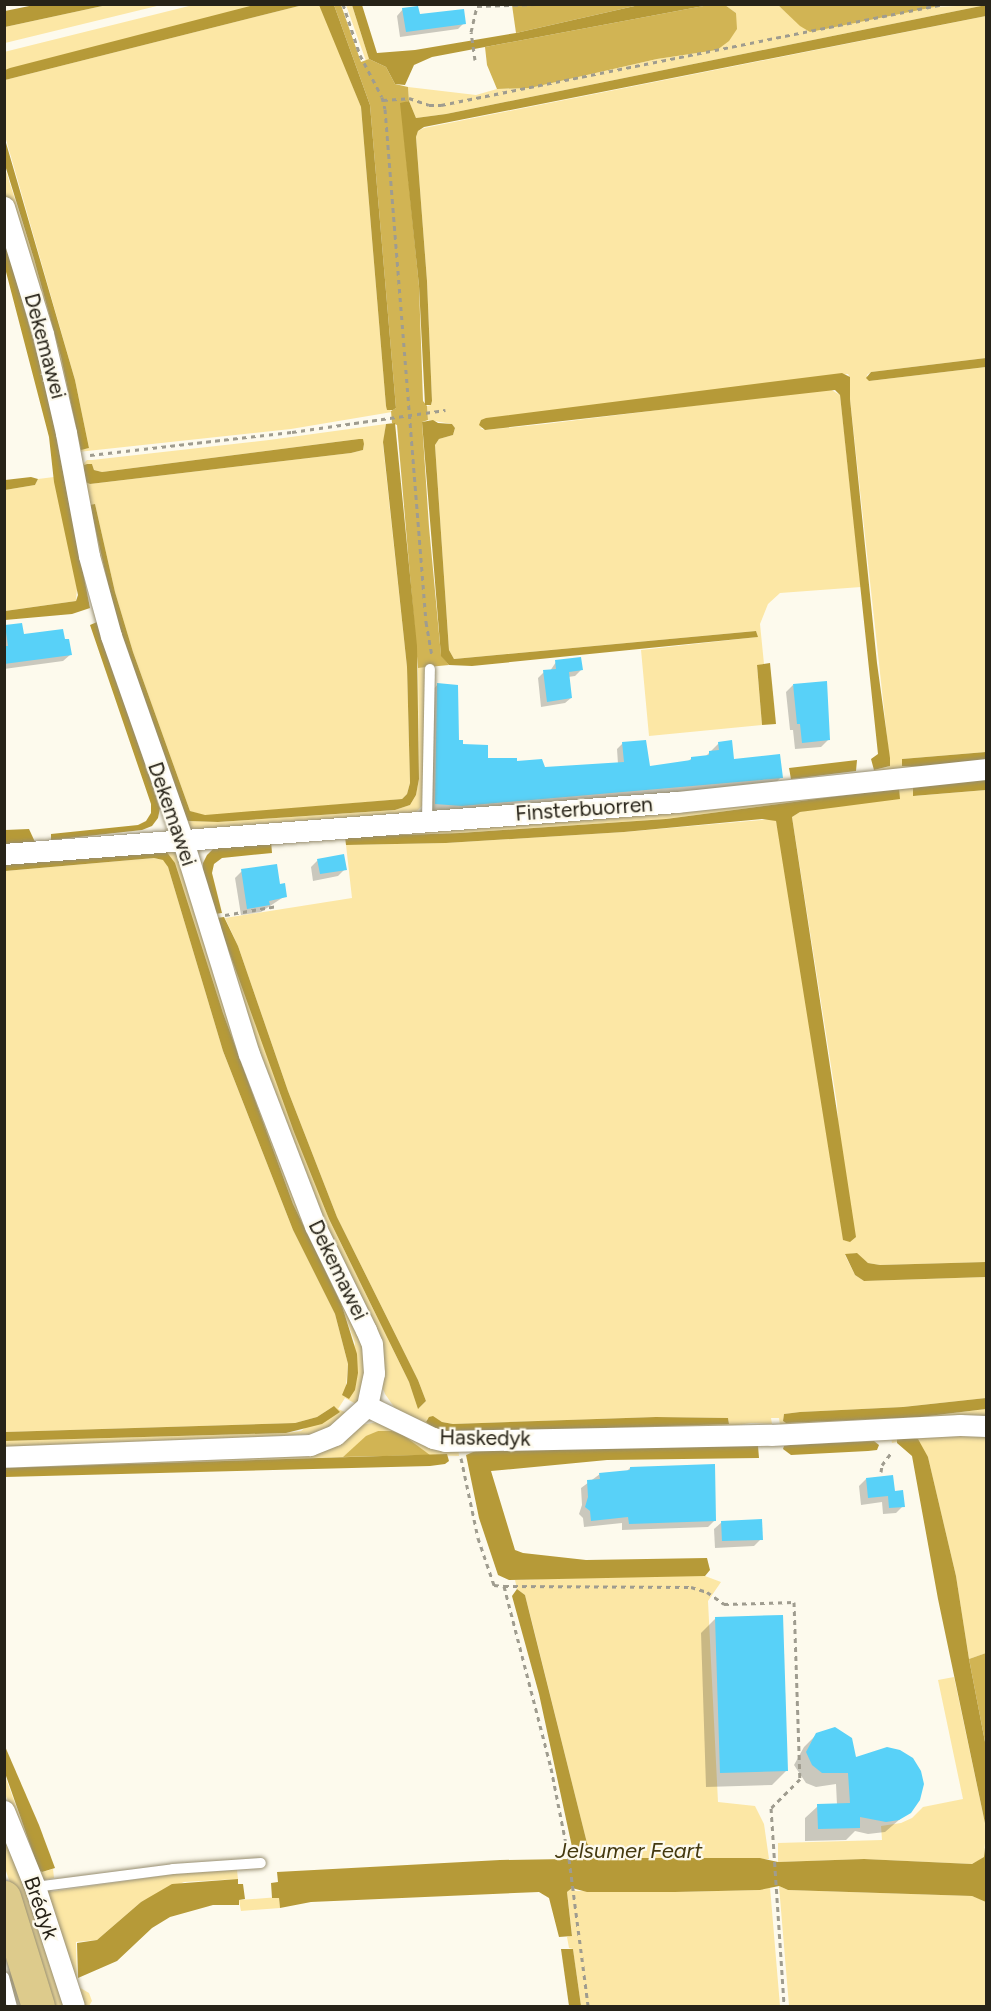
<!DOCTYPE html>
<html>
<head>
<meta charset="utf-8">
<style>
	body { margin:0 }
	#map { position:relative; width:991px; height:2011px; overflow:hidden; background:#fdfaed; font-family:Figtree,sans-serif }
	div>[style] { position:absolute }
	.green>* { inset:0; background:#fce7a5 }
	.forest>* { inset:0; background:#d1b454 }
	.water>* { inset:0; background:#b69a38 }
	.shadow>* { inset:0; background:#0003 }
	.building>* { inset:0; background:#58d1f8 }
	.path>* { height:3px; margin-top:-1.5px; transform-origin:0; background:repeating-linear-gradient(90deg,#9f9c8f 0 4.5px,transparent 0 9px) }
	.roads { filter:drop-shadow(0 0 2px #968d70) drop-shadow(0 0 2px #968d70) }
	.service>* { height:10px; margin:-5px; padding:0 5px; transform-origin:5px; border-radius:5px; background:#fff }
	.minor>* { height:21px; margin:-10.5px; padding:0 10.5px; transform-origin:10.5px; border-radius:10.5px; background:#fff }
	.primary>* { height:33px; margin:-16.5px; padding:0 16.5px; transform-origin:16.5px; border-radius:16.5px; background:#ddcb8c }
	span { translate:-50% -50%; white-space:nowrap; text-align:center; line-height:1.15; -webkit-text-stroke:4.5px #fdfaed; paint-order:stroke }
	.street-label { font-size:21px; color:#272318 }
	.water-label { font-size:22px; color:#44390f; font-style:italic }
	.frame { position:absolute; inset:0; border:6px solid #272318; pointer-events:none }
</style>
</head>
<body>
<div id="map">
	<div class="green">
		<div style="clip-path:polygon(107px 5px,161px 5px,5px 43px,5px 27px)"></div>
		<div style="clip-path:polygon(193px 5px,258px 5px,5px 70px,4px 52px)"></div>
		<div style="clip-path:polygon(303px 5px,319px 5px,322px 8px,361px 107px,386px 406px,392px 412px,291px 429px,78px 452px,21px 244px,5px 194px,4px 165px,34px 259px,61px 357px,81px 449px,85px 449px,89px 448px,75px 380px,5px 136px,5px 80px)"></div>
		<div style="clip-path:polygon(346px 5px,352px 5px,369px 59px,366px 61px)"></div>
		<div style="clip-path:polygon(725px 5px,778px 5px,786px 12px,986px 5px,446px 114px,416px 118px,409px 101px,408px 87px,476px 95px,497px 89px,530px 88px,657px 59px,717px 50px,736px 13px)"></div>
		<div style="clip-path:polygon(986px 16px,986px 358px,871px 372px,867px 375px,869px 381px,986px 367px,986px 752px,902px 759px,902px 765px,932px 767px,876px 773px,874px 770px,888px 767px,890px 764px,850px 399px,850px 378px,848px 374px,666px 396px,480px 428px,485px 430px,545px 424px,830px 389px,840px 395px,861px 587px,780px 593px,768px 604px,760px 624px,764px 664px,757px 666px,762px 725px,649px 736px,641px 650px,757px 637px,756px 631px,454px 659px,449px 650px,435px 445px,439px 439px,453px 435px,455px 428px,452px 424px,428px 420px,427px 406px,431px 405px,432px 401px,427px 281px,416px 137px,418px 131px,424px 128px)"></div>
		<div style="clip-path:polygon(evenodd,386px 424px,383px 445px,407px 667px,410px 783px,407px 794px,402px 799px,205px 816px,190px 811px,133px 652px,115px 592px,95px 504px,90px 506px,115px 615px,177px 804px,188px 821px,218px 822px,395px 810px,410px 805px,416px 795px,419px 779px,418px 668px,426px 667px,422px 806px,416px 812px,389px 817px,193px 830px,183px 824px,176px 810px,118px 646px,92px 547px,77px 470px,87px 460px,92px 460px,269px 440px,386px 424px,359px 439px,364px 444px,363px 450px,351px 453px,90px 484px,85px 481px,84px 471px,84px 465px,87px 464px,92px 464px,94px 470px,102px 472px,359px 439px)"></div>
		<div style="clip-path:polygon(54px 477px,77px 588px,76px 601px,5px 611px,5px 490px,35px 485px,38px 479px)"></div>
		<div style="clip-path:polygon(evenodd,986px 773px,914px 796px,986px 790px,986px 1262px,880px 1265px,868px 1263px,856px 1253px,845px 1255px,855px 1275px,864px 1281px,986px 1277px,986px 1398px,903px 1407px,800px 1412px,784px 1414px,783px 1421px,787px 1423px,920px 1417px,986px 1409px,986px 1421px,780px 1425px,779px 1418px,771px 1418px,772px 1424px,751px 1423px,699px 1431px,436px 1434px,399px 1414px,385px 1394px,280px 1127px,217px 918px,329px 1219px,409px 1382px,419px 1408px,426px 1401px,418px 1380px,337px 1217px,288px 1091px,238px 946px,225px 918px,352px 898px,346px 845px,446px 843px,624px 832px,772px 819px,776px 821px,779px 834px,845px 1242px,837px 1104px,792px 817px,800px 812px,898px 788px,666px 819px,460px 833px,345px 837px,649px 815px,766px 804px,766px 798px,986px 773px,433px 1417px,442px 1422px,453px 1424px,656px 1417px,728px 1418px,729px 1423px,476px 1432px,426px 1420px,433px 1417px)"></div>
		<div style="clip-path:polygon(177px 850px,368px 1358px,358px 1405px,345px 1398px,338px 1409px,352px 1415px,328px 1433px,5px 1451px,4px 1441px,286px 1433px,301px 1431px,334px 1406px,317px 1417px,295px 1423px,5px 1432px,5px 871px,154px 858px,164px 860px,168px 867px,223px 1051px,293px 1230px,335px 1314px,348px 1364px,345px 1398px,355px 1343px,342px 1307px,293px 1204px,223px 1013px,166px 851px)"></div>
		<div style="clip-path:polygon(378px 1422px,458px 1447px,459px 1456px,430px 1455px,392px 1431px,378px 1431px,343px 1457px,5px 1468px,4px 1461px,308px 1451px,361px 1425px)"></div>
		<div style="clip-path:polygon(986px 1429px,986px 1653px,969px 1659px,956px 1576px,928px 1457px,897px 1442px,892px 1443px,891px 1437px)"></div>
		<div style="clip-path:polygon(685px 1574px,705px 1576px,721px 1582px,708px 1601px,718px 1802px,755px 1806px,764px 1824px,769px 1859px,600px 1858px,594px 1854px,587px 1843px,532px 1622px,525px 1595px,517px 1589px,515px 1580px)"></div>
		<div style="clip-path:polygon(954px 1677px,986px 1828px,984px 1858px,972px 1864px,864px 1859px,778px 1862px,778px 1843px,882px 1840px,881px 1826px,901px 1823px,912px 1818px,923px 1807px,963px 1799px,938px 1680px)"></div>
		<div style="clip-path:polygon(4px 1773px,39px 1870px,42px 1872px,53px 1869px,54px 1878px,43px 1880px,5px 1794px)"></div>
		<div style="clip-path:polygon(4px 1826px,67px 2006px,51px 2006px,5px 1868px)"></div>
		<div style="clip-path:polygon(237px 1870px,238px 1879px,184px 1882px,141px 1902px,97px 1940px,76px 1942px,77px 1986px,89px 1993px,92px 2001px,89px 2006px,82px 2006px,46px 1896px,48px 1892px,175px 1874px)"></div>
		<div style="clip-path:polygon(779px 1886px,788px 1890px,972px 1896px,985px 1901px,986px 2006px,789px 2006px)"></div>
		<div style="clip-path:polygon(770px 1887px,780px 2006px,581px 2006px,573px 1949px,569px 1948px,567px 1937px,572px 1935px,567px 1892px,572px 1888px,576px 1891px,675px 1892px,760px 1890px)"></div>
		<div style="clip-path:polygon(279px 1897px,280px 1908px,241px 1911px,239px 1900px)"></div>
	</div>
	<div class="forest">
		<div style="clip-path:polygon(334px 5px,341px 5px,361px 62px,369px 59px,386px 67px,395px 84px,408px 87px,409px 101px,401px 104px,419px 286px,423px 401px,427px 406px,428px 420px,422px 422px,429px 527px,441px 655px,449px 665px,418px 668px,397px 425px,392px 423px,391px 411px,396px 408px,370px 105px)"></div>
		<div style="clip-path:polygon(512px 5px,639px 5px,516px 33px)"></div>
		<div style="clip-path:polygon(709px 5px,725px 5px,736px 13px,737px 29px,729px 41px,717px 50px,657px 59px,530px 88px,497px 89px,487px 65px,485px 47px)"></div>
		<div style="clip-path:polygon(778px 5px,944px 5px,810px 32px,800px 26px)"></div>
		<div style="clip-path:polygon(378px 1431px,392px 1431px,403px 1435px,430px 1455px,343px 1457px,366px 1436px)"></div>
		<div style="clip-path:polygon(986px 1653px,986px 1747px,969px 1659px)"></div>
	</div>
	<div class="water">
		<div style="clip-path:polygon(39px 4px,107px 4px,107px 5px,5px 27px,5px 11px)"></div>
		<div style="clip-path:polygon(258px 4px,303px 5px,5px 80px,5px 70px,10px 68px)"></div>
		<div style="clip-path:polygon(319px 5px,334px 5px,370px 105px,396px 408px,393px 410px,387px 410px,386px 406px,361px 107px)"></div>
		<div style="clip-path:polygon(352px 5px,362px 5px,377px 53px,415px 50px,516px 33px,639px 5px,709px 5px,432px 57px,414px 65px,405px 85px,395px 84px,386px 67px,369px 59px)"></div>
		<div style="clip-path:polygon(986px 5px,986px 16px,424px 127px,418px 131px,416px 137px,427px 281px,432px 401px,431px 405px,425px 405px,419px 286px,400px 103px,409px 101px,416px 118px,446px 114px)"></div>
		<div style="clip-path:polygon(4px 136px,75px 380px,89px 448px,81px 450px,61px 357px,34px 259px,5px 165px)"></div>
		<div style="clip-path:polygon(4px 237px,46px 385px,90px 608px,72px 614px,5px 620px,5px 611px,76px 601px,78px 595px,54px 482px,49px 437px,5px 268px)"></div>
		<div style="clip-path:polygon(986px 358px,986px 367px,869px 381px,866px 378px,871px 372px)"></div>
		<div style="clip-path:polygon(842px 373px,850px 377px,850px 399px,877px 663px,890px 758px,890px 766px,874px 770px,871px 759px,878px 754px,840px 395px,835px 390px,485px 430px,479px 425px,481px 420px,486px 418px)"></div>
		<div style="clip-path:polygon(433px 420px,438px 423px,452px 424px,455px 428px,453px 435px,439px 439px,435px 445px,449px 650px,454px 659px,756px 631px,758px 637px,472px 666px,449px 665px,441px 656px,422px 422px)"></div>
		<div style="clip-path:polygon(395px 423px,417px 646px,419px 779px,416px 795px,410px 805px,395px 810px,218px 822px,188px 821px,183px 815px,115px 615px,90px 505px,95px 504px,115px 592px,133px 652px,190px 811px,205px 815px,402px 799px,407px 794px,410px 783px,407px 667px,383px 442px,386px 424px)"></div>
		<div style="clip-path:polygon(359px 439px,363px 439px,364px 444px,363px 450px,351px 453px,90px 484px,85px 482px,84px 471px,84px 465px,87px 464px,92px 464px,94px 470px,102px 472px)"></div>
		<div style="clip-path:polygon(31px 477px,38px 479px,35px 485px,5px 490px,5px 480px)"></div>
		<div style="clip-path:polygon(97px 622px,160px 808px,158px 818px,152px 826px,142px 830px,51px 840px,51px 834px,138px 825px,146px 821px,151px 813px,151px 804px,90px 625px)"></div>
		<div style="clip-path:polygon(770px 663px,776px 724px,762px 725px,757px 665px)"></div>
		<div style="clip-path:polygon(986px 752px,986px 762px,932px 767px,902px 766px,902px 759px)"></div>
		<div style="clip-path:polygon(857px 760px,856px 771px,791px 779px,789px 768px)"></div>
		<div style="clip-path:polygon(986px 779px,986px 790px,913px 796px,913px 786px)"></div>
		<div style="clip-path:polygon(899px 788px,900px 799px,800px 812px,792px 817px,856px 1237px,850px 1242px,843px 1240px,776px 821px,762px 819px,624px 832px,446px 843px,346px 845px,345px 837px,460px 833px,666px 819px)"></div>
		<div style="clip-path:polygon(29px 829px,35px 842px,5px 845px,5px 830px)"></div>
		<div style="clip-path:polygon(271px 841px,272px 853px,222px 858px,214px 864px,212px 873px,222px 913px,215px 914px,203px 873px,203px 863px,207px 855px,213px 849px,222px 846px)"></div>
		<div style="clip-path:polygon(166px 851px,175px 863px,223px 1013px,293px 1204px,342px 1306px,357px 1354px,358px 1373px,355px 1390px,349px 1399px,342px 1395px,347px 1383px,348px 1364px,335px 1314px,293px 1230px,223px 1051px,168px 867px,163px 860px,154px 858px,5px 871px,5px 864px)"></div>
		<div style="clip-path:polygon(224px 917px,238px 946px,288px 1091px,337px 1217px,418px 1380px,426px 1401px,418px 1409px,409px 1382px,329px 1219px,294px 1132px,217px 918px)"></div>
		<div style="clip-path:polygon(857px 1253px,868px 1263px,880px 1265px,986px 1262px,986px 1277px,864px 1281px,855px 1275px,845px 1254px)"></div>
		<div style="clip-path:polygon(986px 1398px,986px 1409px,920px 1417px,786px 1423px,783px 1421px,784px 1414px,800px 1412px,903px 1407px)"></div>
		<div style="clip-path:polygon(334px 1406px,340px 1412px,322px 1424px,286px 1433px,5px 1441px,5px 1432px,295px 1423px,317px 1417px)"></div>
		<div style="clip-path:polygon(433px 1416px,442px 1422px,453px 1424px,656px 1417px,728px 1418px,729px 1424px,476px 1432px,438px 1431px,426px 1422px,429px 1417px)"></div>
		<div style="clip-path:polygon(911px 1437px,918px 1439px,928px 1457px,956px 1576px,969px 1659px,986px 1747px,986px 1828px,938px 1599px,912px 1456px,897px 1443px,897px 1439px)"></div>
		<div style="clip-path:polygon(874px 1441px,879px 1445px,877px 1450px,868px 1451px,791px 1455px,783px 1449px,784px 1446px,790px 1445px)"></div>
		<div style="clip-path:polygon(750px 1443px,758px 1446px,759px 1458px,607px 1460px,491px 1471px,515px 1550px,523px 1553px,586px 1560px,707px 1558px,710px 1570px,705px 1576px,509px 1580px,498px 1575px,479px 1518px,466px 1455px,478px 1450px)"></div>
		<div style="clip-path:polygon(447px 1454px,449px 1461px,445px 1464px,430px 1466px,5px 1477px,5px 1468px)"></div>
		<div style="clip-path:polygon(517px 1589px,525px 1595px,587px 1843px,594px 1854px,600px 1858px,760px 1858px,778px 1862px,864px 1859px,972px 1864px,984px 1857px,986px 1838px,986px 1902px,972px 1896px,788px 1890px,779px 1886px,760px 1890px,675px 1892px,587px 1892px,572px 1888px,567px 1892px,572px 1936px,559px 1937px,549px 1898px,539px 1892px,311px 1902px,280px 1908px,279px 1898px,272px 1898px,271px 1883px,278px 1882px,277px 1872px,500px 1860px,567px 1859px,574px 1856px,539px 1694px,512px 1596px)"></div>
		<div style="clip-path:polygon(4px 1744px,39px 1825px,55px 1868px,42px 1872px,39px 1870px,5px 1773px)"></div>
		<div style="clip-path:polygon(238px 1879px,238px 1884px,243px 1884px,245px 1899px,239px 1900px,239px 1905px,213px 1905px,170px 1917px,152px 1928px,117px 1961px,78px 1978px,77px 1943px,97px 1940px,141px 1902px,172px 1884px)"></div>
		<div style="clip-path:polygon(561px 1949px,573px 1949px,581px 2006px,569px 2006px)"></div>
	</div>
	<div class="shadow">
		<div style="clip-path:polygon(403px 9px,418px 16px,464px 23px,458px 29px,400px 37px,397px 16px)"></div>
		<div style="clip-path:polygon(6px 626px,23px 636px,63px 641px,70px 655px,63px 661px,4px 669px)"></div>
		<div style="clip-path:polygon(556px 662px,581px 670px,575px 676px,568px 677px,571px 698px,565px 703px,541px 707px,538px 678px,544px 672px,550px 671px)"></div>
		<div style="clip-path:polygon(438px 684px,457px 742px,486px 760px,544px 768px,618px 764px,617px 749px,623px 743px,649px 767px,687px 762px,692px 758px,705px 757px,719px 743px,733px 760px,781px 777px,775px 784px,454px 812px,429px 810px,432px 691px)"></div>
		<div style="clip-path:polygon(793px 685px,828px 740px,821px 747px,795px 749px,793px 730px,790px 730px,786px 692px)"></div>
		<div style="clip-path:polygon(318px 860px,345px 869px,338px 876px,313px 881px,311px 867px)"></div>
		<div style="clip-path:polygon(242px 871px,279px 885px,285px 896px,261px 912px,241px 915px,235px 878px)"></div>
		<div style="clip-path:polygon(630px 1468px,715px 1520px,708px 1527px,622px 1530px,622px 1523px,584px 1527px,583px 1518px,579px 1514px,582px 1505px,581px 1488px,600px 1474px,626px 1472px)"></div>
		<div style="clip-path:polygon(866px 1479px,894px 1493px,903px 1506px,896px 1513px,883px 1514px,882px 1502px,861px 1505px,859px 1486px)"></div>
		<div style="clip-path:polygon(722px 1522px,761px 1539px,754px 1546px,715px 1548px,714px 1529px)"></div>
		<div style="clip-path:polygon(716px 1618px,786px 1771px,772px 1785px,706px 1787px,701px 1633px)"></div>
		<div style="clip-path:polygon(817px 1734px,855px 1759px,914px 1807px,885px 1832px,868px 1834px,855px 1831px,846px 1840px,805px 1841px,805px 1818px,818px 1806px,837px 1805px,836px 1784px,816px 1787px,806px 1783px,794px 1765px,804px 1747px)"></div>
	</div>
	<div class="building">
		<div style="clip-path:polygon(418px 6px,420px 14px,464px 9px,466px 24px,406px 32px,402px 8px)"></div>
		<div style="clip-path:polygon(22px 623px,24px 634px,63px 629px,65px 639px,69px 639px,72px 655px,4px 664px,4px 646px,8px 646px,5px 625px)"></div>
		<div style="clip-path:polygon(581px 657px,583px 670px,569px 672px,572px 698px,547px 702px,543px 670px,556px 669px,555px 660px)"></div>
		<div style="clip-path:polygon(827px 681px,830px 740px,802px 743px,800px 724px,797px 724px,793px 684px)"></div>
		<div style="clip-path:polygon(437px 683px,458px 685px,459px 740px,463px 740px,463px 744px,488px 745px,488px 758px,517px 758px,517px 761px,542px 759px,545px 767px,624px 762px,622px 742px,646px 740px,650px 766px,691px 760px,691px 757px,709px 755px,709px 751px,719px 750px,718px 742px,732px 740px,734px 759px,780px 754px,783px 778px,462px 806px,435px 804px)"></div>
		<div style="clip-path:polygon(344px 854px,347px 870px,320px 874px,317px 859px)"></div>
		<div style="clip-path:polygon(277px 864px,280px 884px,285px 883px,287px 897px,269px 901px,270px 905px,247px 909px,241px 869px)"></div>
		<div style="clip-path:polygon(715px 1464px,716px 1521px,629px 1524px,628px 1517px,591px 1521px,590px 1511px,585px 1507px,588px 1497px,587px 1480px,600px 1479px,599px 1473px,630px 1470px,630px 1467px)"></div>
		<div style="clip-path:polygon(893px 1475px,895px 1491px,903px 1490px,905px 1507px,889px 1508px,888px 1496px,868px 1498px,866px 1478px)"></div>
		<div style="clip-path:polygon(762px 1519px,763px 1540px,722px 1541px,721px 1521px)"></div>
		<div style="clip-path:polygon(783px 1615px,788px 1771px,720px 1773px,715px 1617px)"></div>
		<div style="clip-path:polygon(835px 1727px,852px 1738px,856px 1757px,887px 1747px,900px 1750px,913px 1758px,921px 1771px,924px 1784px,920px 1800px,911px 1813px,899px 1820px,886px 1822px,860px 1817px,860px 1828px,818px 1829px,817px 1804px,850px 1803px,848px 1773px,822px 1773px,812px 1765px,806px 1752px,816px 1733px)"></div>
	</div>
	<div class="path">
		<div style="left:343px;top:4px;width:54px;rotate:71.6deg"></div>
		<div style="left:360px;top:55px;width:47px;rotate:62.4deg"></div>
		<div style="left:382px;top:97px;width:12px;rotate:76deg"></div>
		<div style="left:385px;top:109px;width:515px;rotate:85.43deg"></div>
		<div style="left:426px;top:622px;width:34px;rotate:80deg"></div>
		<div style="left:477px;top:6px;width:60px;rotate:-1.9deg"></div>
		<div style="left:475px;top:60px;width:28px;rotate:-98deg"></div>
		<div style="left:471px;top:32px;width:27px;rotate:-77deg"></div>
		<div style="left:383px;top:100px;width:26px;rotate:-4deg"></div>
		<div style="left:409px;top:98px;width:21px;rotate:19deg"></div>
		<div style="left:429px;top:105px;width:12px"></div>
		<div style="left:441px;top:105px;width:513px;rotate:-11.35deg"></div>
		<div style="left:90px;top:455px;width:203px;rotate:-6.5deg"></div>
		<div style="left:292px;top:432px;width:155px;rotate:-8.2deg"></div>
		<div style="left:225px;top:915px;width:53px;rotate:-9.8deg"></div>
		<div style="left:461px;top:1458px;width:82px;rotate:78deg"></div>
		<div style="left:478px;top:1538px;width:50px;rotate:71.2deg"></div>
		<div style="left:494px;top:1585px;width:10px;rotate:6deg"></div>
		<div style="left:504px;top:1586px;width:188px;rotate:75.5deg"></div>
		<div style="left:551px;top:1768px;width:93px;rotate:78.8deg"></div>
		<div style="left:569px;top:1859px;width:148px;rotate:82.6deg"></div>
		<div style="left:881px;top:1472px;width:7px;rotate:-82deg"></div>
		<div style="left:882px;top:1465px;width:15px;rotate:-53deg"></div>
		<div style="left:504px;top:1586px;width:187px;rotate:0.3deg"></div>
		<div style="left:691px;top:1587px;width:17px;rotate:17deg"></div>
		<div style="left:707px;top:1592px;width:21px;rotate:35deg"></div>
		<div style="left:724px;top:1604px;width:70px;rotate:-1.6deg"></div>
		<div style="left:794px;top:1602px;width:177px;rotate:88.1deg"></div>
		<div style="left:800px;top:1779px;width:41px;rotate:135deg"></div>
		<div style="left:771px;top:1808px;width:198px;rotate:86.2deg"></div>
	</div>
	<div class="roads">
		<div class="service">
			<div style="left:427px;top:820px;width:151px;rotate:-88.9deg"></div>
			<div style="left:35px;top:1887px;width:139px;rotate:-7.4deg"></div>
			<div style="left:173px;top:1869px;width:88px;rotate:-3.9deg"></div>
			<div style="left:4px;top:1977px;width:30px;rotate:75deg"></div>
		</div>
		<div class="minor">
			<div style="left:4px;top:207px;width:133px;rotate:72.9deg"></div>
			<div style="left:43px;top:334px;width:102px;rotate:76.9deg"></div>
			<div style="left:66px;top:433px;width:125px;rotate:79.4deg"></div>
			<div style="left:89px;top:556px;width:83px;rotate:74.6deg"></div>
			<div style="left:111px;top:636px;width:214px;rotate:70.6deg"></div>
			<div style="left:182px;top:838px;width:226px;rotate:72.8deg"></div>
			<div style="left:249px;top:1054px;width:184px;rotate:69deg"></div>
			<div style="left:315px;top:1226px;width:116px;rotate:63.9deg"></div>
			<div style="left:366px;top:1330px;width:15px;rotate:67deg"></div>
			<div style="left:372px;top:1344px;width:29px;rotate:86deg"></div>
			<div style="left:374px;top:1373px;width:34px;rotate:102deg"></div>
			<div style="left:367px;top:1406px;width:43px;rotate:137.8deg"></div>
			<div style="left:335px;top:1435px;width:27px;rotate:158deg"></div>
			<div style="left:310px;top:1445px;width:306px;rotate:177.8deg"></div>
			<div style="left:4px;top:854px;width:675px;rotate:-4.42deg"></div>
			<div style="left:677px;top:802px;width:311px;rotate:-6.1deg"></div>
			<div style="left:367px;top:1406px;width:73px;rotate:25.9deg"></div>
			<div style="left:433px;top:1438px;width:12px;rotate:14deg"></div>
			<div style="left:445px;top:1441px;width:326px;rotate:-1.1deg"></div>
			<div style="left:771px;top:1435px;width:189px;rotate:-3deg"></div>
			<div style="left:960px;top:1425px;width:26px;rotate:2deg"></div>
			<div style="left:4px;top:1811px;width:82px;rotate:67.8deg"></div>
			<div style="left:35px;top:1887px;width:125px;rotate:71.9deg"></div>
		</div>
		<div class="primary">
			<div style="left:4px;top:1897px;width:114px;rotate:72.7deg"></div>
		</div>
	</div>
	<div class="street-label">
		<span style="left:45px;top:346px;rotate:75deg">Dekemawei</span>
		<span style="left:584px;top:809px;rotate:-4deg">Finsterbuorren</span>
		<span style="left:172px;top:814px;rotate:71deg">Dekemawei</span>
		<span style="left:338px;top:1270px;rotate:64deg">Dekemawei</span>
		<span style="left:485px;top:1438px;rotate:1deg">Haskedyk</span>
		<span style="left:41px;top:1908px;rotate:71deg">Brédyk</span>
	</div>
	<div class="water-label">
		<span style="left:629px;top:1851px">Jelsumer Feart</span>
	</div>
	<div class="frame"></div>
</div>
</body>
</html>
